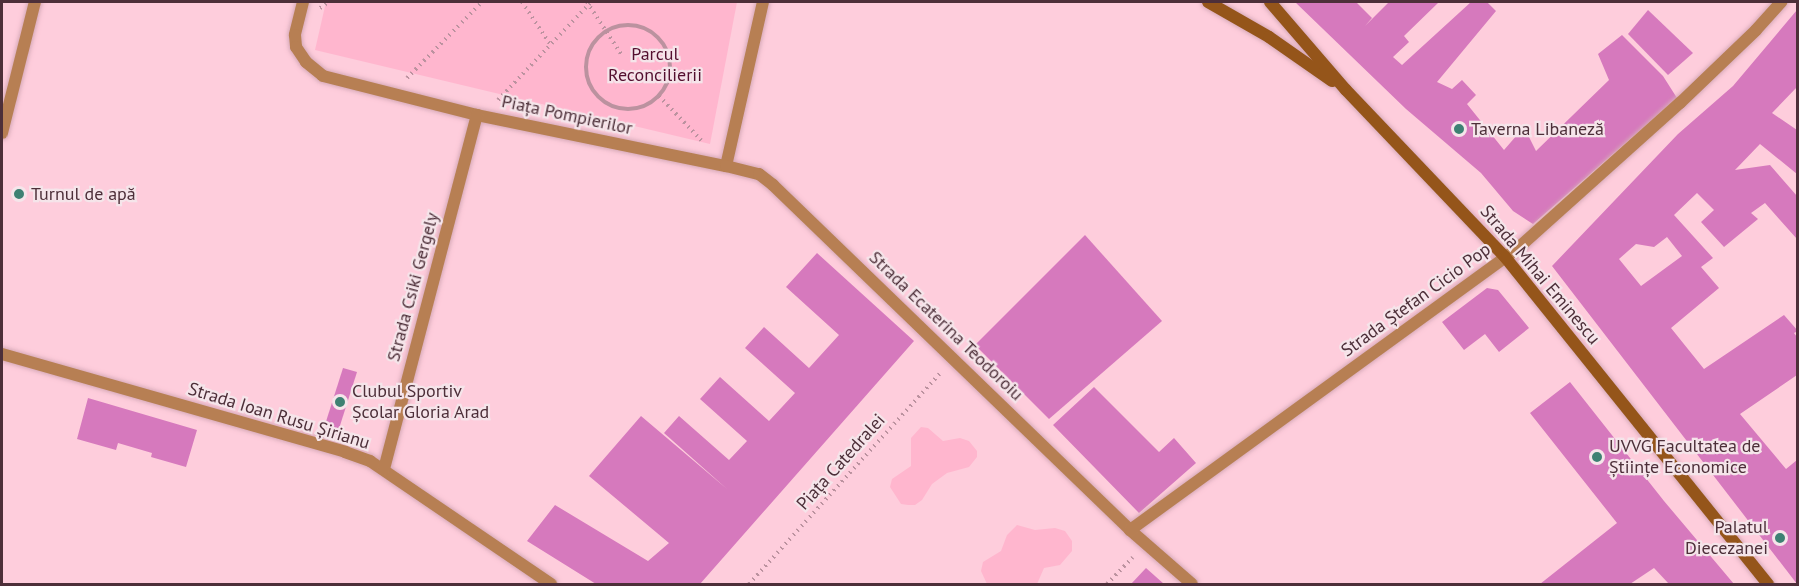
<!DOCTYPE html>
<html>
<head>
<meta charset="utf-8">
<style>
	body { margin:0 }
	#map { position:relative; width:1799px; height:586px; overflow:hidden; background:#fecddc; font-family:"PT Sans",sans-serif }
	div>[style] { position:absolute }
	.green>* { inset:0; background:#ffb6ce }
	.building>* { inset:0; background:#d679bd }
	.path>* { height:4px; margin-top:-2px; transform-origin:0; background:repeating-linear-gradient(90deg,#bb929f 0 1.5px,transparent 0 6px) }
	.path>.ring { margin:-2px; padding:0; box-sizing:content-box; background:none; border:4px solid #bb929f; border-radius:50% }
	.roads { filter:drop-shadow(0 0 2px #d7aab8) drop-shadow(0 0 2px #d7aab8) }
	.street>* { height:12px; margin:-6px; padding:0 6px; transform-origin:6px; border-radius:6px; background:#b77f53 }
	.secondary>* { height:12px; margin:-6px; padding:0 6px; transform-origin:6px; border-radius:6px; background:#95551a }
	.dots>* { width:16px; height:16px; translate:-50% -50%; box-sizing:border-box; border:3px solid #f5e5ea; border-radius:50% }
	span { translate:-50% -50%; white-space:nowrap; text-align:center; line-height:1.15; -webkit-text-stroke:4.5px #f5e5ea; paint-order:stroke }
	.park-label { font-size:18px; color:#540f2f }
	.street-label { font-size:18px; color:#4d2f39 }
	.poi-label { font-size:18px; color:#4d2f39 }
	.left { translate:0 -50%; text-align:left }
	.right { translate:-100% -50%; text-align:right }
	.frame { position:absolute; inset:0; border:3px solid #4d2f39; pointer-events:none }
</style>
</head>
<body>
<div id="map">
	<div class="green">
		<div style="clip-path:polygon(326px 2px,737px 2px,710px 144px,315px 50px)"></div>
		<div style="clip-path:polygon(921px 427px,928px 428px,943px 441px,960px 438px,969px 441px,977px 451px,977px 457px,969px 467px,947px 473px,932px 484px,922px 500px,915px 505px,908px 505px,901px 504px,890px 487px,892px 479px,911px 466px,911px 438px)"></div>
		<div style="clip-path:polygon(1017px 525px,1035px 530px,1055px 528px,1065px 531px,1072px 541px,1072px 551px,1060px 565px,1044px 568px,1037px 584px,987px 584px,981px 571px,983px 562px,1001px 551px,1007px 535px)"></div>
	</div>
	<div class="building">
		<div style="clip-path:polygon(1295px 2px,1356px 2px,1372px 18px,1365px 26px,1389px 2px,1439px 2px,1404px 36px,1409px 42px,1393px 57px,1402px 65px,1471px 2px,1487px 2px,1496px 11px,1437px 82px,1452px 89px,1462px 80px,1476px 95px,1467px 104px,1504px 150px,1524px 127px,1536px 151px,1609px 80px,1598px 54px,1622px 35px,1663px 76px,1677px 98px,1533px 224px,1513px 211px,1481px 173px,1406px 109px)"></div>
		<div style="clip-path:polygon(1648px 10px,1693px 53px,1668px 75px,1628px 34px)"></div>
		<div style="clip-path:polygon(evenodd,1797px 10px,1797px 87px,1772px 113px,1797px 130px,1797px 174px,1760px 144px,1735px 170px,1770px 165px,1797px 196px,1797px 239px,1765px 203px,1751px 213px,1758px 219px,1724px 247px,1701px 222px,1714px 210px,1697px 193px,1674px 215px,1713px 258px,1701px 267px,1719px 288px,1671px 328px,1704px 369px,1784px 315px,1798px 331px,1794px 333px,1797px 337px,1797px 375px,1740px 414px,1786px 469px,1797px 460px,1797px 584px,1552px 266px,1678px 134px,1733px 86px,1797px 10px,1667px 237px,1682px 256px,1641px 286px,1619px 259px,1636px 244px,1654px 247px,1667px 237px)"></div>
		<div style="clip-path:polygon(1085px 235px,1162px 321px,1049px 419px,975px 345px)"></div>
		<div style="clip-path:polygon(817px 253px,914px 341px,700px 584px,596px 584px,527px 541px,555px 505px,648px 561px,669px 543px,589px 476px,641px 416px,727px 489px,664px 433px,679px 416px,729px 460px,747px 441px,700px 399px,720px 377px,769px 421px,795px 393px,745px 348px,764px 327px,809px 368px,839px 335px,786px 287px)"></div>
		<div style="clip-path:polygon(1487px 288px,1498px 290px,1529px 328px,1499px 352px,1485px 334px,1464px 350px,1442px 322px)"></div>
		<div style="clip-path:polygon(343px 368px,357px 372px,337px 435px,323px 431px)"></div>
		<div style="clip-path:polygon(1570px 382px,1664px 501px,1734px 584px,1669px 584px,1654px 568px,1630px 584px,1540px 584px,1617px 523px,1530px 413px)"></div>
		<div style="clip-path:polygon(1094px 387px,1159px 452px,1174px 438px,1196px 463px,1139px 513px,1053px 425px)"></div>
		<div style="clip-path:polygon(88px 398px,197px 430px,186px 467px,151px 457px,152px 453px,118px 443px,116px 450px,77px 439px)"></div>
		<div style="clip-path:polygon(1146px 568px,1164px 584px,1131px 584px)"></div>
	</div>
	<div class="path">
		<div style="left:522px;top:2px;width:50px;rotate:56.3deg"></div>
		<div style="left:587px;top:2px;width:62px;rotate:56.8deg"></div>
		<div style="left:320px;top:8px;width:11px;rotate:-34deg"></div>
		<div class="ring" style="left:586px;top:25px;width:80px;height:80px"></div>
		<div style="left:407px;top:78px;width:107px;rotate:-45.4deg"></div>
		<div style="left:659px;top:96px;width:62px;rotate:46.3deg"></div>
		<div style="left:498px;top:100px;width:135px;rotate:-46.5deg"></div>
		<div style="left:749px;top:584px;width:286px;rotate:-47.8deg"></div>
		<div style="left:1107px;top:584px;width:37px;rotate:-46deg"></div>
	</div>
	<div class="roads">
		<div class="street">
			<div style="left:303px;top:2px;width:34px;rotate:104deg"></div>
			<div style="left:295px;top:35px;width:12px;rotate:85deg"></div>
			<div style="left:296px;top:47px;width:18px;rotate:56deg"></div>
			<div style="left:306px;top:62px;width:22px;rotate:39deg"></div>
			<div style="left:323px;top:76px;width:159px;rotate:14.2deg"></div>
			<div style="left:477px;top:115px;width:254px;rotate:11.6deg"></div>
			<div style="left:726px;top:166px;width:168px;rotate:-77.3deg"></div>
			<div style="left:2px;top:133px;width:135px;rotate:-75.9deg"></div>
			<div style="left:726px;top:166px;width:34px;rotate:14deg"></div>
			<div style="left:759px;top:174px;width:18px;rotate:38deg"></div>
			<div style="left:773px;top:185px;width:496px;rotate:44deg"></div>
			<div style="left:1130px;top:530px;width:82px;rotate:41.1deg"></div>
			<div style="left:2px;top:354px;width:357px;rotate:15.9deg"></div>
			<div style="left:345px;top:452px;width:27px;rotate:20deg"></div>
			<div style="left:370px;top:461px;width:219px;rotate:34.2deg"></div>
			<div style="left:384px;top:469px;width:366px;rotate:-75.3deg"></div>
			<div style="left:1130px;top:530px;width:478px;rotate:-36deg"></div>
			<div style="left:1517px;top:249px;width:219px;rotate:-41.9deg"></div>
			<div style="left:1680px;top:103px;width:105px;rotate:-43.8deg"></div>
			<div style="left:1756px;top:30px;width:38px;rotate:-48deg"></div>
		</div>
		<div class="secondary">
			<div style="left:1208px;top:2px;width:70px;rotate:29.8deg"></div>
			<div style="left:1269px;top:37px;width:77px;rotate:34.9deg"></div>
			<div style="left:1270px;top:2px;width:116px;rotate:49.2deg"></div>
			<div style="left:1346px;top:90px;width:231px;rotate:46.4deg"></div>
			<div style="left:1505px;top:257px;width:420px;rotate:51.2deg"></div>
		</div>
	</div>
	<div class="dots">
		<div style="left:1459px;top:129px;background:#3e8173"></div>
		<div style="left:19px;top:194px;background:#3e8173"></div>
		<div style="left:340px;top:402px;background:#3e8173"></div>
		<div style="left:1597px;top:457px;background:#3e8173"></div>
		<div style="left:1780px;top:538px;background:#3e8173"></div>
	</div>
	<div class="park-label">
		<span style="left:655px;top:65px">Parcul<br>Reconcilierii</span>
	</div>
	<div class="street-label">
		<span style="left:567px;top:115px;rotate:12deg">Piața Pompierilor</span>
		<span style="left:1540px;top:275px;rotate:50deg">Strada Mihai Eminescu</span>
		<span style="left:413px;top:287px;rotate:-75deg">Strada Csiki Gergely</span>
		<span style="left:1416px;top:300px;rotate:-36deg">Strada Ștefan Cicio Pop</span>
		<span style="left:946px;top:326px;rotate:44deg">Strada Ecaterina Teodoroiu</span>
		<span style="left:279px;top:416px;rotate:17deg">Strada Ioan Rusu Șirianu</span>
		<span style="left:841px;top:462px;rotate:-48deg">Piața Catedralei</span>
	</div>
	<div class="poi-label">
		<span class="left" style="left:1471px;top:129px">Taverna Libaneză</span>
		<span class="left" style="left:31px;top:194px">Turnul de apă</span>
		<span class="left" style="left:352px;top:402px">Clubul Sportiv<br>Școlar Gloria Arad</span>
		<span class="left" style="left:1609px;top:457px">UVVG Facultatea de<br>Științe Economice</span>
		<span class="right" style="left:1768px;top:538px">Palatul<br>Diecezanei</span>
	</div>
	<div class="frame"></div>
</div>
</body>
</html>
